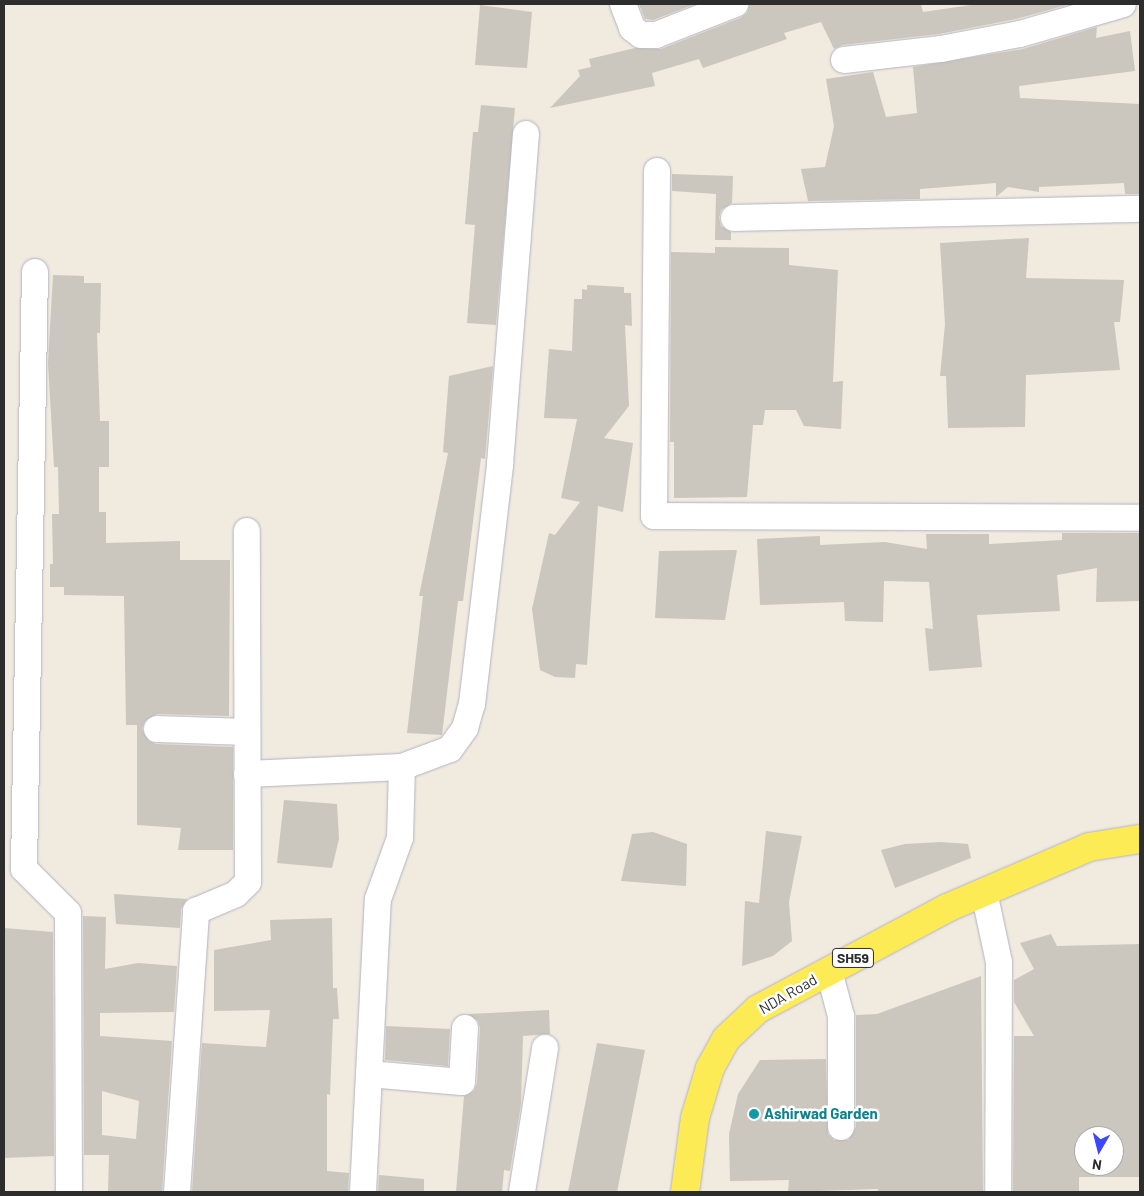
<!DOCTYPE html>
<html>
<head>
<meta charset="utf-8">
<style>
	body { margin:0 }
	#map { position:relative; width:1144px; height:1196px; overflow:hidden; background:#f0eadf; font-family:Barlow,sans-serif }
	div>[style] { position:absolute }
	.building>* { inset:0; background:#cbc7be }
	.roads { filter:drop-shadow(0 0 1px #b3b3c2) drop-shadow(0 0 1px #b3b3c2) }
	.street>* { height:26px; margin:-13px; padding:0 13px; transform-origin:13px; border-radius:13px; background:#fff }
	.primary>* { height:28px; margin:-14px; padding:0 14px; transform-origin:14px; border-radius:14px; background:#fdeb56 }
	.dots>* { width:14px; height:14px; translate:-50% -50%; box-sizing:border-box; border:2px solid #fff; border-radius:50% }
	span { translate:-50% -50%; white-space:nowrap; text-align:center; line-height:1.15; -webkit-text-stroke:5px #fff; paint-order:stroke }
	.shield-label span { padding:1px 4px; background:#fff; border:1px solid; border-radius:4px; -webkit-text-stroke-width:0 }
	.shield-label { font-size:14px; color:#2d2d2d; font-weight:700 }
	.street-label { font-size:15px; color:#2d2d2d }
	.culture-label { font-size:15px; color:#0d838f; font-weight:700 }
	.left { translate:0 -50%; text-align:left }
	.frame { position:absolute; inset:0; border:5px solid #2d2d2d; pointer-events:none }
	.north { position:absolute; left:1074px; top:1126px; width:50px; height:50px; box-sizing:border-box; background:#fff; border:1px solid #ababab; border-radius:50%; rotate:188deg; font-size:14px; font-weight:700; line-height:20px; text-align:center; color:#2d2d2d }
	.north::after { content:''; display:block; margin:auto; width:18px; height:22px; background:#3c48ff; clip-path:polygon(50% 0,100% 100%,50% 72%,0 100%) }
</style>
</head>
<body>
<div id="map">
	<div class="building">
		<div style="clip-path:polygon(639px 4px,695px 4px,653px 20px,645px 19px)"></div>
		<div style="clip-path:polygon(750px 4px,921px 4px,923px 12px,978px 4px,1070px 4px,1016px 19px,939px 34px,842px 45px,834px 49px,821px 22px,784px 33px,787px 39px,703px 68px,699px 59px,652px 73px,655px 86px,550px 108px,580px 76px,578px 70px,591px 67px,589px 59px,635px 48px,661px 49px,740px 18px,747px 13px)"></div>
		<div style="clip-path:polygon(480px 5px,532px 12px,527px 68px,475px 65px)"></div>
		<div style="clip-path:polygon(1097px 27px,1096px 38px,1130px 31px,1135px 71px,1019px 86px,1020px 98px,1140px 104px,1140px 194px,1125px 194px,1124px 183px,1039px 187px,1039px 192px,1008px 187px,996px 197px,996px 183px,920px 189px,920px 199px,808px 201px,801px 169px,825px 167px,834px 126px,826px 79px,873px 72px,886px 117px,917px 113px,913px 67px,1023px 49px)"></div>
		<div style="clip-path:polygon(481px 105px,515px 108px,496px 325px,467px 323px,475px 225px,465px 224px,473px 132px,478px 132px)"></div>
		<div style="clip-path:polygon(672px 174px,733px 176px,732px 203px,721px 210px,719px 218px,721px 226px,731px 232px,731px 240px,715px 240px,716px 194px,672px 191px)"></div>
		<div style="clip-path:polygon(1029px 238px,1026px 278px,1124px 280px,1120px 322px,1114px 322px,1120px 370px,1026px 375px,1025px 427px,948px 428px,946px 376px,940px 376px,945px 324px,940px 243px)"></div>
		<div style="clip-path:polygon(715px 247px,789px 248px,789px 265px,838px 270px,833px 382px,843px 381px,841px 429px,804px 426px,796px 410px,765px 410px,763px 425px,753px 425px,747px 497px,674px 498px,674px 442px,670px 442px,671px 252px,715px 253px)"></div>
		<div style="clip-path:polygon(53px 275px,84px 276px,84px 283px,101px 283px,100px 333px,97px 333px,100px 421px,109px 421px,109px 467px,99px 467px,99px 512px,106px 512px,106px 543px,180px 541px,180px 560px,230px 560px,229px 716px,157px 714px,145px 721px,142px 729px,149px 741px,156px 744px,233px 747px,233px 850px,178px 850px,181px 828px,137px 825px,137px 725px,126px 725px,124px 596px,64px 595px,64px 587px,50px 587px,50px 564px,53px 564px,52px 514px,59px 514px,58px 467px,54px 467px,48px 363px)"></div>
		<div style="clip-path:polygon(587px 285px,624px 287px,624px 293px,631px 293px,632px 326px,625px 325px,629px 406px,604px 438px,633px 443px,623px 512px,598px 506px,587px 665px,576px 664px,575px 678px,555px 677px,540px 670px,532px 609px,549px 533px,555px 535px,580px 502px,561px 498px,577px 419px,544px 418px,549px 349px,572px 351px,574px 299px,582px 299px,582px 289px,587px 290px)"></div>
		<div style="clip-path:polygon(493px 366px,485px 459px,481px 458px,463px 601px,458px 601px,442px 735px,407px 733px,423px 596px,419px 596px,448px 453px,443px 452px,449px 376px)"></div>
		<div style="clip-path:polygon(1062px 533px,1140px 533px,1140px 601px,1096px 602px,1097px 568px,1057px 575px,1060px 611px,977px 615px,982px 667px,929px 671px,925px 628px,933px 629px,929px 582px,884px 581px,883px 622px,845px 621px,844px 602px,760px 605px,757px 539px,820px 536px,820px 545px,885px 542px,927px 549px,926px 534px,989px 534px,989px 544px,1062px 540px)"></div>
		<div style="clip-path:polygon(737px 550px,725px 620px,655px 618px,659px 551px)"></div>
		<div style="clip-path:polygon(284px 800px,337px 804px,339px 839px,332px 868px,277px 863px)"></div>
		<div style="clip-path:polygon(766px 831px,802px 836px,789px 902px,792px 941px,773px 956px,742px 966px,745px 901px,759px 903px)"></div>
		<div style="clip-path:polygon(653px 832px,687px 844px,686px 886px,621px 881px,632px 834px)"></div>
		<div style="clip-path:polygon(941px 842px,968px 844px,971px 858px,895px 888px,881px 850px,905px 844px)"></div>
		<div style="clip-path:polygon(114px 894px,187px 899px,181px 909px,180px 928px,116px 924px)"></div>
		<div style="clip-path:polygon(evenodd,83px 916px,106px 917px,105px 969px,138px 963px,177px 966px,174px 1012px,100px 1013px,100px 1036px,172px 1041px,162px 1192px,108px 1192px,109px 1155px,84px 1155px,83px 916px,102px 1091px,139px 1101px,136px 1139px,102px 1135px,102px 1091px)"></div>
		<div style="clip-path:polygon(332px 918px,333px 988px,337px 988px,339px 1019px,333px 1019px,330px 1095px,327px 1094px,327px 1171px,349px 1173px,348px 1192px,192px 1192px,202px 1043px,266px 1047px,270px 1010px,214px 1011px,214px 950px,271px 940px,270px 920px)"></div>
		<div style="clip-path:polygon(4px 928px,53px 932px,54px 1156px,4px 1158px)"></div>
		<div style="clip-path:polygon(evenodd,1051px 934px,1057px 946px,1140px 944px,1140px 1177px,1079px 1177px,1079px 1192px,1013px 1192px,1014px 1036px,1034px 1036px,1014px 1002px,1014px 980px,1034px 969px,1020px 943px,1051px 934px,1084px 1136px,1114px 1136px,1114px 1166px,1084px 1166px,1084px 1136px)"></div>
		<div style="clip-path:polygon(981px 976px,983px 1192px,878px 1192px,878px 1189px,788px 1192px,789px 1180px,730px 1181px,729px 1134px,738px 1094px,760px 1060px,826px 1059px,828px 1134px,834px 1140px,848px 1140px,856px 1127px,856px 1015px,877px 1014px)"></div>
		<div style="clip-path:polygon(549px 1010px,550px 1034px,523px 1036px,521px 1104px,510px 1171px,504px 1170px,502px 1192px,456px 1192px,464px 1096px,474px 1091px,477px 1083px,480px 1028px,478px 1021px,468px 1014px)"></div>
		<div style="clip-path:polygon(386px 1026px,450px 1029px,448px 1066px,385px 1060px)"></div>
		<div style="clip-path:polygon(597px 1043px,645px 1050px,617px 1192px,568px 1192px)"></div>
		<div style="clip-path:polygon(379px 1175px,424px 1179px,424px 1192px,378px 1192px)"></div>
	</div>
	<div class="roads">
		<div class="street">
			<div style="left:623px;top:4px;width:26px;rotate:69deg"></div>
			<div style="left:632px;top:28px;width:11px;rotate:38deg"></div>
			<div style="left:641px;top:35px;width:15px"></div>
			<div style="left:656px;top:35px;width:85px;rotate:-21.4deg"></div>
			<div style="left:844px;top:60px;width:98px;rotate:-6.5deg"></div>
			<div style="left:941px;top:49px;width:80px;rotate:-10.8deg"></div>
			<div style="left:1020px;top:34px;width:107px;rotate:-16.2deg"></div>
			<div style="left:657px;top:171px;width:345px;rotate:90.5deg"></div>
			<div style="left:654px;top:516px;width:486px;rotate:0.2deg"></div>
			<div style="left:734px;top:218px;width:406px;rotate:-1.3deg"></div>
			<div style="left:35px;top:272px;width:597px;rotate:91.06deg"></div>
			<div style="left:24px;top:869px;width:62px;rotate:45deg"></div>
			<div style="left:68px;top:913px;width:279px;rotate:89.8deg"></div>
			<div style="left:157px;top:729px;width:90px;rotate:1.9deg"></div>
			<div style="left:247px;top:774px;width:155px;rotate:-2.6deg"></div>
			<div style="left:402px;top:767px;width:51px;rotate:-20.6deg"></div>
			<div style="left:450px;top:749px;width:26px;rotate:-54deg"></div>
			<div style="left:465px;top:728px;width:25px;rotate:-74deg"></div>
			<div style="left:472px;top:704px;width:242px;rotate:-83.3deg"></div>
			<div style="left:500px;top:464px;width:331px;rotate:-85.5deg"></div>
			<div style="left:984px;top:892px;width:72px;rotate:77.9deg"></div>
			<div style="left:999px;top:962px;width:230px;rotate:90.2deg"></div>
			<div style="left:829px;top:971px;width:47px;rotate:75.1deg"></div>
			<div style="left:841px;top:1016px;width:111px;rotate:90deg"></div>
			<div style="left:369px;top:1074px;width:93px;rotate:4.9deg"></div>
			<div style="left:462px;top:1082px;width:54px;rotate:-86.8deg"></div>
			<div style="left:177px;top:1192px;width:282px;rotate:-86.1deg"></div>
			<div style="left:196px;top:911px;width:43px;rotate:-23deg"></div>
			<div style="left:236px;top:894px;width:17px;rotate:-45deg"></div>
			<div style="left:248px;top:882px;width:351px;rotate:-90.2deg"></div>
			<div style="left:363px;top:1192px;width:293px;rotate:-87.1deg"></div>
			<div style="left:378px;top:899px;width:65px;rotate:-70.2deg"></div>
			<div style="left:400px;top:838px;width:71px;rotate:-88.4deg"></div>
			<div style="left:522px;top:1192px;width:146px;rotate:-80.9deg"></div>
		</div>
		<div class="primary">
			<div style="left:685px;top:1192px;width:75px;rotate:-82.3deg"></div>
			<div style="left:695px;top:1118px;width:52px;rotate:-73.3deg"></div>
			<div style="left:710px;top:1068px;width:33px;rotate:-61deg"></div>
			<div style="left:726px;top:1039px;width:44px;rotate:-43.2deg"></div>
			<div style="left:758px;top:1009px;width:214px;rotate:-28.1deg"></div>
			<div style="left:947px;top:908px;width:155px;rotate:-23.2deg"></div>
			<div style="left:1089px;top:847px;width:52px;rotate:-8.9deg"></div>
		</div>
	</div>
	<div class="dots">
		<div style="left:754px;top:1114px;background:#0f9aa8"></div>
	</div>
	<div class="shield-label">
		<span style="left:853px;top:958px">SH59</span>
	</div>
	<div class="street-label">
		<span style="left:788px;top:994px;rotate:-30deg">NDA Road</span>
	</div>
	<div class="culture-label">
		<span class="left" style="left:764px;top:1114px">Ashirwad Garden</span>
	</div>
	<div class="frame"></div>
	<div class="north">N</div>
</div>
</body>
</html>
